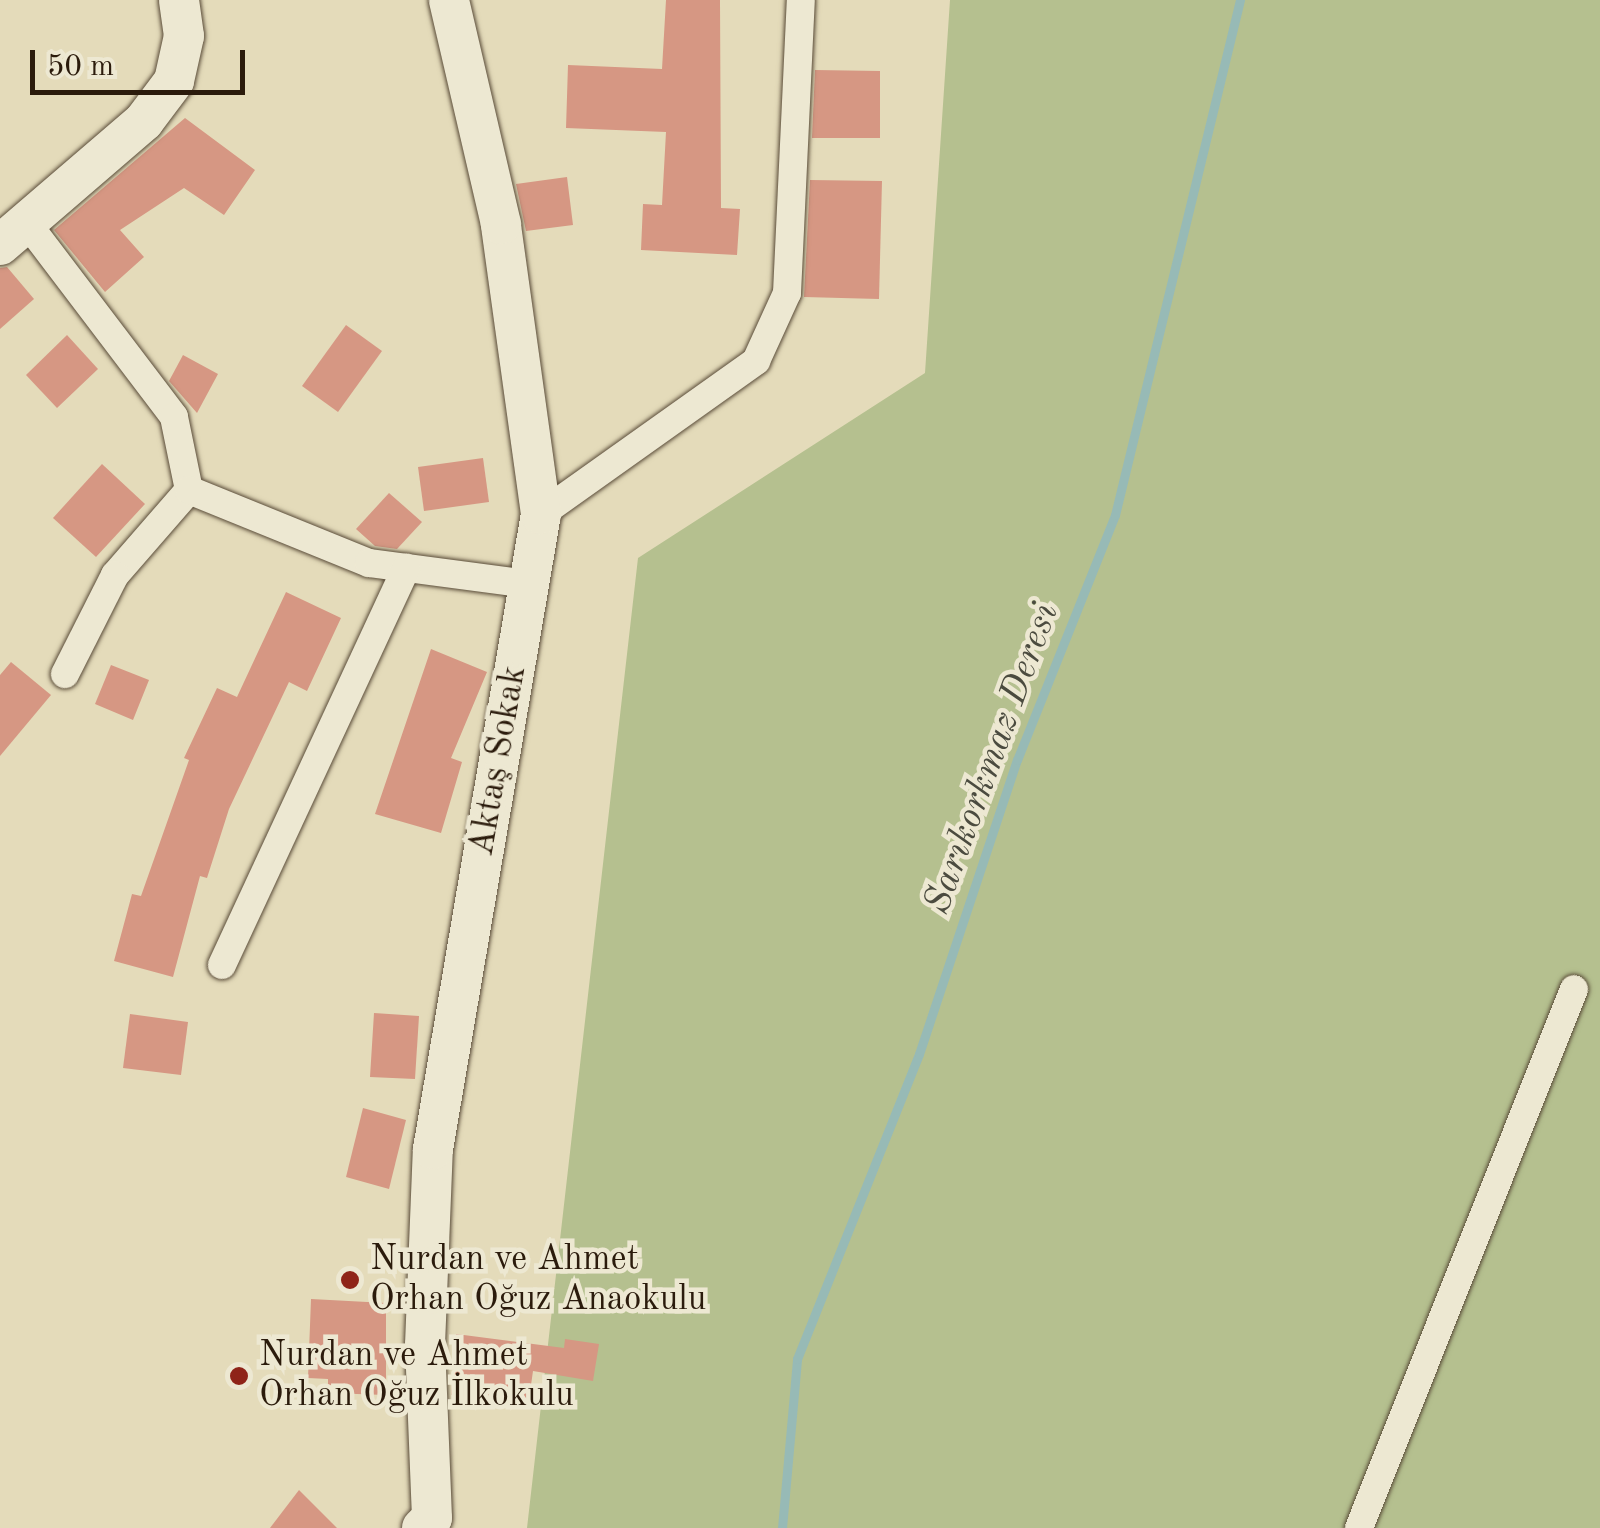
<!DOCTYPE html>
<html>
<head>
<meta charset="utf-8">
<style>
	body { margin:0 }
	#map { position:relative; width:1600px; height:1528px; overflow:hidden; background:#e4dbba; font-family:"Old Standard TT",serif }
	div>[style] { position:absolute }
	.green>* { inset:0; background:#b5c08f }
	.stream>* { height:9px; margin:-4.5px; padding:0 4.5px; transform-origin:4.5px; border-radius:4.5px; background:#97bab6 }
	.building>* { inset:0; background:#d69783 }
	.roads { filter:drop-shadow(0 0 2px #594b38) drop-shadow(0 0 2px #594b38) }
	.street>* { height:28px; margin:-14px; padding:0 14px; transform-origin:14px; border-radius:14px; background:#ede8d2 }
	.secondary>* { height:40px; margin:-20px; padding:0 20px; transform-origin:20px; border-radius:20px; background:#ede8d2 }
	.dots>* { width:28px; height:28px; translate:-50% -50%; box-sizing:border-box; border:5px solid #ede8d2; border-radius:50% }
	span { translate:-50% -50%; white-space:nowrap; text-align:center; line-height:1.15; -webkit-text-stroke:9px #ede8d2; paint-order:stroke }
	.street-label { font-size:35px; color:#2b1b0c }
	.poi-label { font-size:35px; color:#2b1b0c }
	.left { translate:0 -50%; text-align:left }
	.water-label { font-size:38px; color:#4b4b3f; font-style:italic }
	.scale { position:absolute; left:30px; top:50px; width:215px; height:45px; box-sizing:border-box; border:5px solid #2b1b0c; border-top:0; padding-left:12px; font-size:30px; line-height:35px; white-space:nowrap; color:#2b1b0c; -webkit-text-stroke:8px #ede8d2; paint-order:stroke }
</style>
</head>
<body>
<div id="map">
	<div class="green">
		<div style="clip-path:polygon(950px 0,1600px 0,1600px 1528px,527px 1528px,638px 558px,925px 373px)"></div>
	</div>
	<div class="stream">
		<div style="left:782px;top:1528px;width:170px;rotate:-84.9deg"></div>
		<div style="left:797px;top:1359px;width:328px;rotate:-68.2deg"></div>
		<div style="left:919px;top:1054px;width:310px;rotate:-71.6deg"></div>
		<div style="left:1017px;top:760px;width:264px;rotate:-68.2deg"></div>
		<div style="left:1115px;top:515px;width:530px;rotate:-76.36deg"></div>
	</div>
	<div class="building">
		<div style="clip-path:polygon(666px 0,720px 0,721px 208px,740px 209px,737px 255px,641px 250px,643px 204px,662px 205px,666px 132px,566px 128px,568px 65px,662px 69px)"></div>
		<div style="clip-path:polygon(815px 70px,880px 71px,880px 138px,812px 138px)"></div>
		<div style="clip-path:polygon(185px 118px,255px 170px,224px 215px,184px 188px,120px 230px,144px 257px,105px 292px,54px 230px)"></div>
		<div style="clip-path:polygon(567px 177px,573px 225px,526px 231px,516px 184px)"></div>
		<div style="clip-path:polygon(810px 180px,882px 181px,879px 299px,804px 297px)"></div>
		<div style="clip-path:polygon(7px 267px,34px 299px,0 329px,0 268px)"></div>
		<div style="clip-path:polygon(346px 325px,382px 351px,338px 412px,302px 386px)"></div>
		<div style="clip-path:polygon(67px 335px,98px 369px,57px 408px,26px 375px)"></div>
		<div style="clip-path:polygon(183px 355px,218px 374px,197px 413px,169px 381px)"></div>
		<div style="clip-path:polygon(483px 458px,489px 502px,424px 511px,418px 467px)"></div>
		<div style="clip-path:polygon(102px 464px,145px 504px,96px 557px,53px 518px)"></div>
		<div style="clip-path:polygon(389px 493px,422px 522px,397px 549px,375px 546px,356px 529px)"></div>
		<div style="clip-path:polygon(286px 592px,341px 618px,307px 691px,289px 682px,229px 809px,207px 878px,200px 876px,173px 977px,114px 961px,132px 894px,141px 896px,189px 760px,184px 758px,217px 688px,237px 697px)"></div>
		<div style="clip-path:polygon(431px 649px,487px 672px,451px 758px,462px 762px,441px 833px,375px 814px)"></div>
		<div style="clip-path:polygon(11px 662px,51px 695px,0 756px,0 675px)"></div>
		<div style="clip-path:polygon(111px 665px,149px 680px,133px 720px,95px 704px)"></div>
		<div style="clip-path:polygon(374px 1013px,419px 1016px,415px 1079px,370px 1077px)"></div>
		<div style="clip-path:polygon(130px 1014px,188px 1022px,181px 1075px,123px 1068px)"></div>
		<div style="clip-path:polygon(363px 1108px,406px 1120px,389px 1189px,346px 1177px)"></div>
		<div style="clip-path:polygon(311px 1299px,386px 1303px,386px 1395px,328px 1393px,328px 1379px,308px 1378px)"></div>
		<div style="clip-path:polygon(456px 1334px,564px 1348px,565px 1339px,599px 1344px,593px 1381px,533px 1371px,528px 1406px,451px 1395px)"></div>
		<div style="clip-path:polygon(299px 1490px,337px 1528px,270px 1528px)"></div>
	</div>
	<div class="roads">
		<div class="street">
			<div style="left:27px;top:223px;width:243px;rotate:52.8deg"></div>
			<div style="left:174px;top:417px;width:75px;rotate:78.4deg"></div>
			<div style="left:189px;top:490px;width:113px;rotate:131deg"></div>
			<div style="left:115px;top:575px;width:111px;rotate:116.8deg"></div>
			<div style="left:189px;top:490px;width:194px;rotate:22.1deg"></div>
			<div style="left:369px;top:563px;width:161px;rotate:7.5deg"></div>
			<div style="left:541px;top:514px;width:264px;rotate:-35.4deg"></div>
			<div style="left:756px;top:361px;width:75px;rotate:-65.5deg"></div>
			<div style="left:787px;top:293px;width:293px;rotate:-87.3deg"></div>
			<div style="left:222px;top:965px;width:438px;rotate:-65.1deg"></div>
			<div style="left:1359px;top:1528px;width:580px;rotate:-68.25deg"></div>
		</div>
		<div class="secondary">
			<div style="left:0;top:245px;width:190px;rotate:-40.7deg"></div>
			<div style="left:144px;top:121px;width:50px;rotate:-53.1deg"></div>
			<div style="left:174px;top:81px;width:46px;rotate:-77.5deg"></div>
			<div style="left:184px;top:36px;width:36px;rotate:-98deg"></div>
			<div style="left:422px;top:1528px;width:14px;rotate:-45deg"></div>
			<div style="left:432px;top:1518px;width:173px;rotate:-92.3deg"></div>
			<div style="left:425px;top:1345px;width:196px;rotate:-87.7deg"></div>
			<div style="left:433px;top:1149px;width:644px;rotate:-80.35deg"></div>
			<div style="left:541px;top:514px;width:293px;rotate:-97.9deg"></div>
			<div style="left:501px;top:224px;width:230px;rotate:-103.1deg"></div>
		</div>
	</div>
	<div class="dots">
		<div style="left:350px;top:1280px;background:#8f2418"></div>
		<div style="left:239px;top:1376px;background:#8f2418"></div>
	</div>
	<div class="street-label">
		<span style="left:499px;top:761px;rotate:-80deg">Aktaş Sokak</span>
	</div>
	<div class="poi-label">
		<span class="left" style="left:370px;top:1280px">Nurdan ve Ahmet<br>Orhan Oğuz Anaokulu</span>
		<span class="left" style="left:259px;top:1376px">Nurdan ve Ahmet<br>Orhan Oğuz İlkokulu</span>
	</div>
	<div class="water-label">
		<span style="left:993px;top:759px;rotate:-70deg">Sarıkorkmaz Deresi</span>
	</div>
	<div class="scale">50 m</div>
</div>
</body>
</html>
